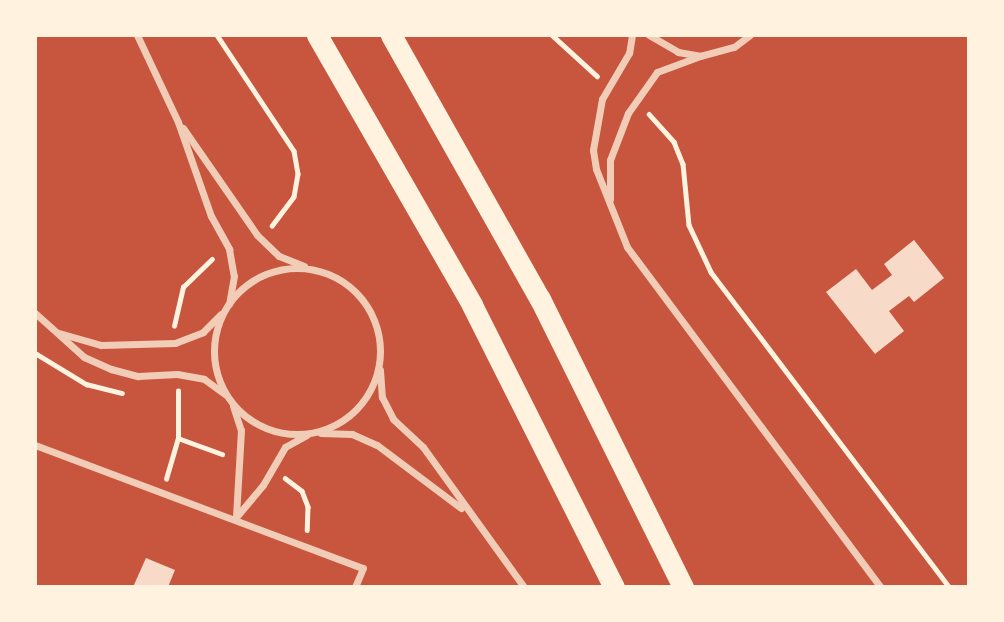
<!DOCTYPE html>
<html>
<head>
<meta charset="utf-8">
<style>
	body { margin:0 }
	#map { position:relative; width:1004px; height:622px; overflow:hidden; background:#c8553d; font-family:"Golos Text",sans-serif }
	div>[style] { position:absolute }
	.building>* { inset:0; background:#f7dbc8 }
	.path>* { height:4.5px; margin:-2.25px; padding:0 2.25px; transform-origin:2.25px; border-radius:2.25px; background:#fff3e0 }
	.minor>* { height:7px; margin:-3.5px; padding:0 3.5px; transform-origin:3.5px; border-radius:3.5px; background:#f1ccb7 }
	.minor>.ring { margin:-3.5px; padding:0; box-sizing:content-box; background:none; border:7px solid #f1ccb7; border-radius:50% }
	.motorway>* { height:21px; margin:-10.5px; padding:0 10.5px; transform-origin:10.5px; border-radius:10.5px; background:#fff3e0 }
	span { translate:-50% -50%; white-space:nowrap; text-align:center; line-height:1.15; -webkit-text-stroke:6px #fff3e0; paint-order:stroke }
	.frame { position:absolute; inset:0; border:37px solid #fff3e0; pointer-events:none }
</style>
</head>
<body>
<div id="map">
	<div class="building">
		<div style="clip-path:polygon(914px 240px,944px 278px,914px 302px,909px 296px,889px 311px,904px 331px,875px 354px,826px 292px,856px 269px,872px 290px,892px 275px,884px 264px)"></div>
		<div style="clip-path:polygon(146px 558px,175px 570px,168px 587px,133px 587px)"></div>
	</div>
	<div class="path">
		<div style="left:217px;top:35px;width:139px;rotate:56.4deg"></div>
		<div style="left:294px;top:151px;width:23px;rotate:80deg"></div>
		<div style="left:298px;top:174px;width:23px;rotate:100deg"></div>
		<div style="left:294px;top:197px;width:36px;rotate:127deg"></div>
		<div style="left:552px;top:35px;width:61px;rotate:42.3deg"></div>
		<div style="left:649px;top:114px;width:38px;rotate:48deg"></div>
		<div style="left:674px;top:142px;width:24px;rotate:68deg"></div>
		<div style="left:683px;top:164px;width:61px;rotate:84.4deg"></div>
		<div style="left:689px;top:225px;width:52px;rotate:64.9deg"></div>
		<div style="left:711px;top:272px;width:395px;rotate:52.9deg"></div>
		<div style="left:174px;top:326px;width:40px;rotate:-77deg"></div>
		<div style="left:183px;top:287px;width:40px;rotate:-44deg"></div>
		<div style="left:35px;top:353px;width:60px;rotate:31.3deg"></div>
		<div style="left:86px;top:384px;width:37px;rotate:14deg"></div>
		<div style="left:178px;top:438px;width:47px;rotate:20deg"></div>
		<div style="left:285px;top:478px;width:21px;rotate:37deg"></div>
		<div style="left:302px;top:491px;width:17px;rotate:69deg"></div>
		<div style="left:308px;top:507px;width:23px;rotate:92deg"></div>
		<div style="left:166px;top:479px;width:43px;rotate:-73.7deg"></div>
		<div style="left:178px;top:438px;width:47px;rotate:-90deg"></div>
	</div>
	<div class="minor">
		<div style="left:137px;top:35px;width:96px;rotate:64.8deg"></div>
		<div style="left:178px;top:122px;width:100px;rotate:70.7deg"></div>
		<div style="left:211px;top:216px;width:38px;rotate:61deg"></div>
		<div style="left:229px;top:249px;width:27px;rotate:80deg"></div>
		<div style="left:234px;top:276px;width:28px;rotate:100deg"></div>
		<div style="left:632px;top:35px;width:18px;rotate:99deg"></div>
		<div style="left:629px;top:53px;width:53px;rotate:120.4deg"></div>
		<div style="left:602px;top:99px;width:52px;rotate:100deg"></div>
		<div style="left:593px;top:150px;width:19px;rotate:81deg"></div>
		<div style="left:596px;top:169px;width:84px;rotate:68.3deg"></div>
		<div style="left:627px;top:247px;width:424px;rotate:53.3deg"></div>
		<div style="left:649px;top:35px;width:34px;rotate:30deg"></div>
		<div style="left:678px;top:52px;width:22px;rotate:10deg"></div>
		<div style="left:700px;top:56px;width:35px;rotate:-15deg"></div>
		<div style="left:734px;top:47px;width:20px;rotate:-37deg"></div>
		<div style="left:183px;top:128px;width:130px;rotate:55.3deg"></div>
		<div style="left:257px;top:235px;width:30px;rotate:44deg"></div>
		<div style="left:279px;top:256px;width:27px;rotate:22deg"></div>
		<div style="left:610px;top:199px;width:39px;rotate:-90deg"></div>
		<div style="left:610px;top:160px;width:50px;rotate:-69deg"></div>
		<div style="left:628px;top:113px;width:50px;rotate:-54.7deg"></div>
		<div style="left:657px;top:72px;width:46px;rotate:-20.4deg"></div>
		<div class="ring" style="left:214px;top:268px;width:159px;height:159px"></div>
		<div style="left:35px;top:313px;width:66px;rotate:41.9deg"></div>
		<div style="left:84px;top:357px;width:30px;rotate:24deg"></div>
		<div style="left:111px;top:369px;width:28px;rotate:15deg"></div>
		<div style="left:138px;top:376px;width:39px;rotate:-3deg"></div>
		<div style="left:177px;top:374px;width:27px;rotate:10deg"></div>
		<div style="left:204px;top:379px;width:26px;rotate:36deg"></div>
		<div style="left:59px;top:333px;width:44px;rotate:15.9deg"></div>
		<div style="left:101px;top:345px;width:74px;rotate:-1.5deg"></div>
		<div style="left:175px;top:343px;width:30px;rotate:-21deg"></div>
		<div style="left:203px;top:332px;width:25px;rotate:-45deg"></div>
		<div style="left:380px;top:370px;width:27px;rotate:86deg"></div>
		<div style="left:382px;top:397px;width:25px;rotate:63deg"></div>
		<div style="left:393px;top:419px;width:41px;rotate:43deg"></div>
		<div style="left:423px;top:447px;width:173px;rotate:54.2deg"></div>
		<div style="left:233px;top:406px;width:25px;rotate:72deg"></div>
		<div style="left:241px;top:430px;width:87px;rotate:93.3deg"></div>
		<div style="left:321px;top:433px;width:31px;rotate:2deg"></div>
		<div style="left:352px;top:434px;width:27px;rotate:24deg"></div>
		<div style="left:377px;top:445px;width:105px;rotate:36.9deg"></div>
		<div style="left:35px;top:445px;width:350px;rotate:20.6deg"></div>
		<div style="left:363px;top:568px;width:21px;rotate:113deg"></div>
		<div style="left:237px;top:516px;width:40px;rotate:-50deg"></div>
		<div style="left:263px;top:485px;width:44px;rotate:-59.9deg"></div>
		<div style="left:285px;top:447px;width:25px;rotate:-29deg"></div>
	</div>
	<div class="motorway">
		<div style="left:317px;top:35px;width:311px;rotate:60.1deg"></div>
		<div style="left:472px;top:305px;width:316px;rotate:63.3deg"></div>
		<div style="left:391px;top:35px;width:303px;rotate:60.6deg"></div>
		<div style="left:540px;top:299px;width:322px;rotate:63.6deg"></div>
	</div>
	<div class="frame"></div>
</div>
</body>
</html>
